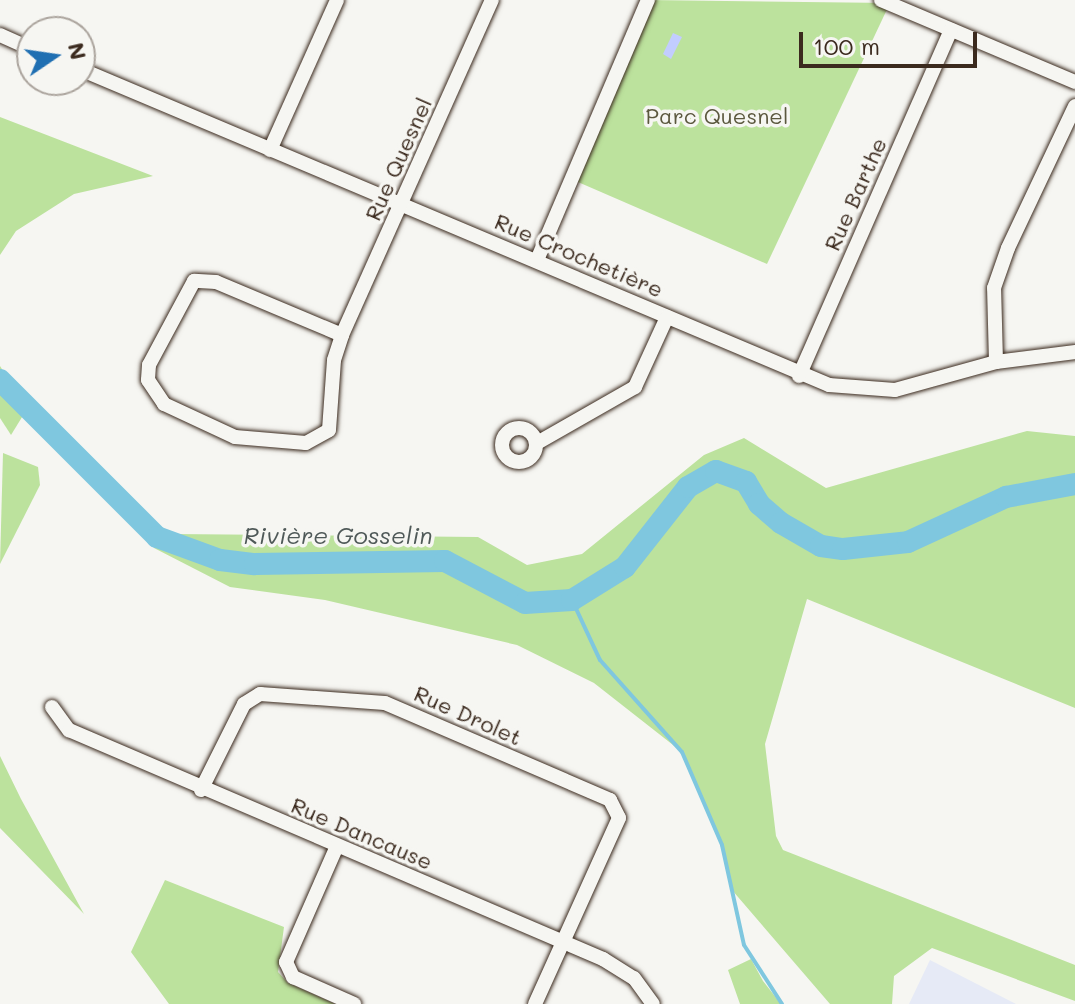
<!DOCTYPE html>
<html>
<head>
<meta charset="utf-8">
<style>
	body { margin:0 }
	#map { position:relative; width:1075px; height:1004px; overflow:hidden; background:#f6f6f2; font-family:Mali,sans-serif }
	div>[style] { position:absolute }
	.built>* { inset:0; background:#e6eaf6 }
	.green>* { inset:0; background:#bce29d }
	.stream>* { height:4px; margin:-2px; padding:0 2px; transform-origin:2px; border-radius:2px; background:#7fc7df }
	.river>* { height:22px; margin:-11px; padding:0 11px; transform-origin:11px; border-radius:11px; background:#7fc7df }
	.building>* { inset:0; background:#c2cdff }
	.roads { filter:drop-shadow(0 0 2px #3b2a1e) drop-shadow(0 0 2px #3b2a1e) }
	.minor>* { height:14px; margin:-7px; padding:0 7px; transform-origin:7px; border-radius:7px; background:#f6f6f2 }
	.minor>.ring { margin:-7px; padding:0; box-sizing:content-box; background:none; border:14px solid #f6f6f2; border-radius:50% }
	span { translate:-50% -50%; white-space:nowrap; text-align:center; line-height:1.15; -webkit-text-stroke:7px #f6f6f2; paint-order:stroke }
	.park-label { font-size:22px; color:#5b583e }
	.street-label { font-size:22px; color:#3b2a1e }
	.water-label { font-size:24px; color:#4f5958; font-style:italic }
	.north { position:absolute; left:16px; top:16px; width:80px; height:80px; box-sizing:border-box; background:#f6f6f2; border:2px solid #aba49d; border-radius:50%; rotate:77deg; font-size:22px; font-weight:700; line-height:32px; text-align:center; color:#3b2a1e }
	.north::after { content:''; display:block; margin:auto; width:28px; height:36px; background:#1f6fb2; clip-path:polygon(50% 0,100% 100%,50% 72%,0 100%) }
	.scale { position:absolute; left:799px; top:32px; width:178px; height:36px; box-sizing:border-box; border:4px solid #3b2a1e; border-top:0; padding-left:10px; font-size:24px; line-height:28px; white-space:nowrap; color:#3b2a1e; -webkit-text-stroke:6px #f6f6f2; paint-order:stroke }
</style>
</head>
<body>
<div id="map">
	<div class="built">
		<div style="clip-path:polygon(930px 960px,1016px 1004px,909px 1004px)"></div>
	</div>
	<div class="green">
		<div style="clip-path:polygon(648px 0,890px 3px,767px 264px,571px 179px)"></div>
		<div style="clip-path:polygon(0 117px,153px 176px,74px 194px,16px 231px,0 255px)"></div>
		<div style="clip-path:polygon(0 366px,27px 409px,11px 435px,0 418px)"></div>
		<div style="clip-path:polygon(1027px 431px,1075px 436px,1075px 708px,807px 599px,765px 744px,776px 836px,783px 850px,1075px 965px,1075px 1001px,932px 948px,894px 976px,892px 1004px,830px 1004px,732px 890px,722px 845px,682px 752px,594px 683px,517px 645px,325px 600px,230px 587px,154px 548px,157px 537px,171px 534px,478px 537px,527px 565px,582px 554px,704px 455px,744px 438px,826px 488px)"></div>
		<div style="clip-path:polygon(3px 453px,38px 467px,40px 485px,0 564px)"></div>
		<div style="clip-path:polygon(0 756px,21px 799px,84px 914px,0 828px)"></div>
		<div style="clip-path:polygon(165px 880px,284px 927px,278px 972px,288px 983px,335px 1004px,169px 1004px,131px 952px)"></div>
		<div style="clip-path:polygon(751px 959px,763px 981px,781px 1004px,740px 1004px,728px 970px)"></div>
	</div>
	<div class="stream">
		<div style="left:572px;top:600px;width:66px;rotate:65deg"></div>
		<div style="left:600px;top:660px;width:123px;rotate:48.3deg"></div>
		<div style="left:682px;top:752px;width:101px;rotate:66.7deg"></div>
		<div style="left:722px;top:845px;width:102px;rotate:77.6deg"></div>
		<div style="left:744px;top:945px;width:70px;rotate:57.2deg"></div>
	</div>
	<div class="river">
		<div style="left:0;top:380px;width:222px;rotate:45deg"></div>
		<div style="left:157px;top:537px;width:67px;rotate:20.1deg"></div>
		<div style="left:220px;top:560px;width:35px;rotate:7deg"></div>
		<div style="left:255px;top:564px;width:190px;rotate:-0.9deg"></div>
		<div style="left:445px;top:561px;width:90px;rotate:27.7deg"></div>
		<div style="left:525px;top:603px;width:47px;rotate:-3.7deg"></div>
		<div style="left:572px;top:600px;width:62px;rotate:-31.9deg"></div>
		<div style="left:625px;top:567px;width:102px;rotate:-51.8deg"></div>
		<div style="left:688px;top:487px;width:32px;rotate:-30deg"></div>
		<div style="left:716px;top:471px;width:32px;rotate:20deg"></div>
		<div style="left:746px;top:482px;width:26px;rotate:59deg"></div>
		<div style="left:759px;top:504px;width:29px;rotate:41deg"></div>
		<div style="left:781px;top:523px;width:46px;rotate:29.9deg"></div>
		<div style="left:821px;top:546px;width:22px;rotate:8deg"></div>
		<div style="left:843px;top:549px;width:65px;rotate:-6.1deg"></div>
		<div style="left:908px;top:542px;width:108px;rotate:-24.7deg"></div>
		<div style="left:1006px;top:497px;width:70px;rotate:-10.7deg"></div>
	</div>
	<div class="building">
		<div style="clip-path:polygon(673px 33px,682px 37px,671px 59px,663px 54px)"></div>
	</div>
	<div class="roads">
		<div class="minor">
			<div style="left:881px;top:0;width:211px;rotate:22.9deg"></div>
			<div style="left:0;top:35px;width:35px;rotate:24deg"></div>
			<div style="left:80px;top:69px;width:813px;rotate:22.87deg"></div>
			<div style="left:829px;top:385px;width:66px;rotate:4.3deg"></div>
			<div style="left:895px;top:390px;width:105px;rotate:-15.5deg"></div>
			<div style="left:996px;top:362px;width:80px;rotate:-7.2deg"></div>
			<div style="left:270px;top:150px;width:164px;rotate:-65.9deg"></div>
			<div style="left:537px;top:260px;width:283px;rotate:-66.9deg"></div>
			<div style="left:342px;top:335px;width:137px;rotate:-157.2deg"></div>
			<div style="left:216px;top:282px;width:22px;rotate:-177deg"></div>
			<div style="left:194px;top:281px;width:95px;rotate:118.2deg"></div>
			<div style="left:149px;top:365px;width:15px;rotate:94deg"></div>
			<div style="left:148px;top:380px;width:29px;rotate:56deg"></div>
			<div style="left:164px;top:404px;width:78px;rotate:24.9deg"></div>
			<div style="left:235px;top:437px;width:71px;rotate:4.8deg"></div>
			<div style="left:306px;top:443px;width:26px;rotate:-29deg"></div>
			<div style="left:329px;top:430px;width:70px;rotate:-85.9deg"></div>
			<div style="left:334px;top:360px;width:26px;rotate:-72deg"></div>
			<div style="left:342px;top:335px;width:367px;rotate:-65.9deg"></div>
			<div style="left:996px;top:362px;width:74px;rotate:-91.5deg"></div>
			<div style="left:994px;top:288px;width:42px;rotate:-70.7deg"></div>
			<div style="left:1008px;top:248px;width:157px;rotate:-64.7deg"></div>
			<div style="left:799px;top:376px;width:378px;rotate:-66.3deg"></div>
			<div class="ring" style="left:502px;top:428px;width:20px;height:20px"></div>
			<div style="left:537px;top:443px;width:113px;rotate:-29.7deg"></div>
			<div style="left:635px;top:387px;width:77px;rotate:-65.4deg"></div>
			<div style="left:52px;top:707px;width:29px;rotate:54deg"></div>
			<div style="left:69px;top:730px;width:581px;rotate:23.21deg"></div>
			<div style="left:603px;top:959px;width:36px;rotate:32deg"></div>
			<div style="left:634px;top:978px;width:32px;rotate:54deg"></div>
			<div style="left:201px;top:790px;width:96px;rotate:-63.4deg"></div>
			<div style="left:244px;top:704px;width:19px;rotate:-32deg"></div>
			<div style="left:260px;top:694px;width:125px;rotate:4.1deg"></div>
			<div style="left:385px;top:703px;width:245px;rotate:23.3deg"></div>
			<div style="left:610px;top:800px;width:20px;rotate:63deg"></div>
			<div style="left:619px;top:818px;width:204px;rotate:114.3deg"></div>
			<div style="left:337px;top:846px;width:127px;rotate:113.7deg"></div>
			<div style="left:286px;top:962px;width:17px;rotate:65deg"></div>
			<div style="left:293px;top:977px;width:67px;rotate:23.9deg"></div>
		</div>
	</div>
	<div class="park-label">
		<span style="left:717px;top:116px">Parc Quesnel</span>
	</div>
	<div class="street-label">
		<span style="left:398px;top:159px;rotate:-66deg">Rue Quesnel</span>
		<span style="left:855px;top:194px;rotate:-66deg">Rue Barthe</span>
		<span style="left:579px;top:255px;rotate:23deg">Rue Crochetière</span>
		<span style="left:468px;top:715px;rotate:24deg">Rue Drolet</span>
		<span style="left:362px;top:833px;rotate:23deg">Rue Dancause</span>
	</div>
	<div class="water-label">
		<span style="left:338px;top:535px">Rivière Gosselin</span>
	</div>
	<div class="north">N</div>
	<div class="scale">100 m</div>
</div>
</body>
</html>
